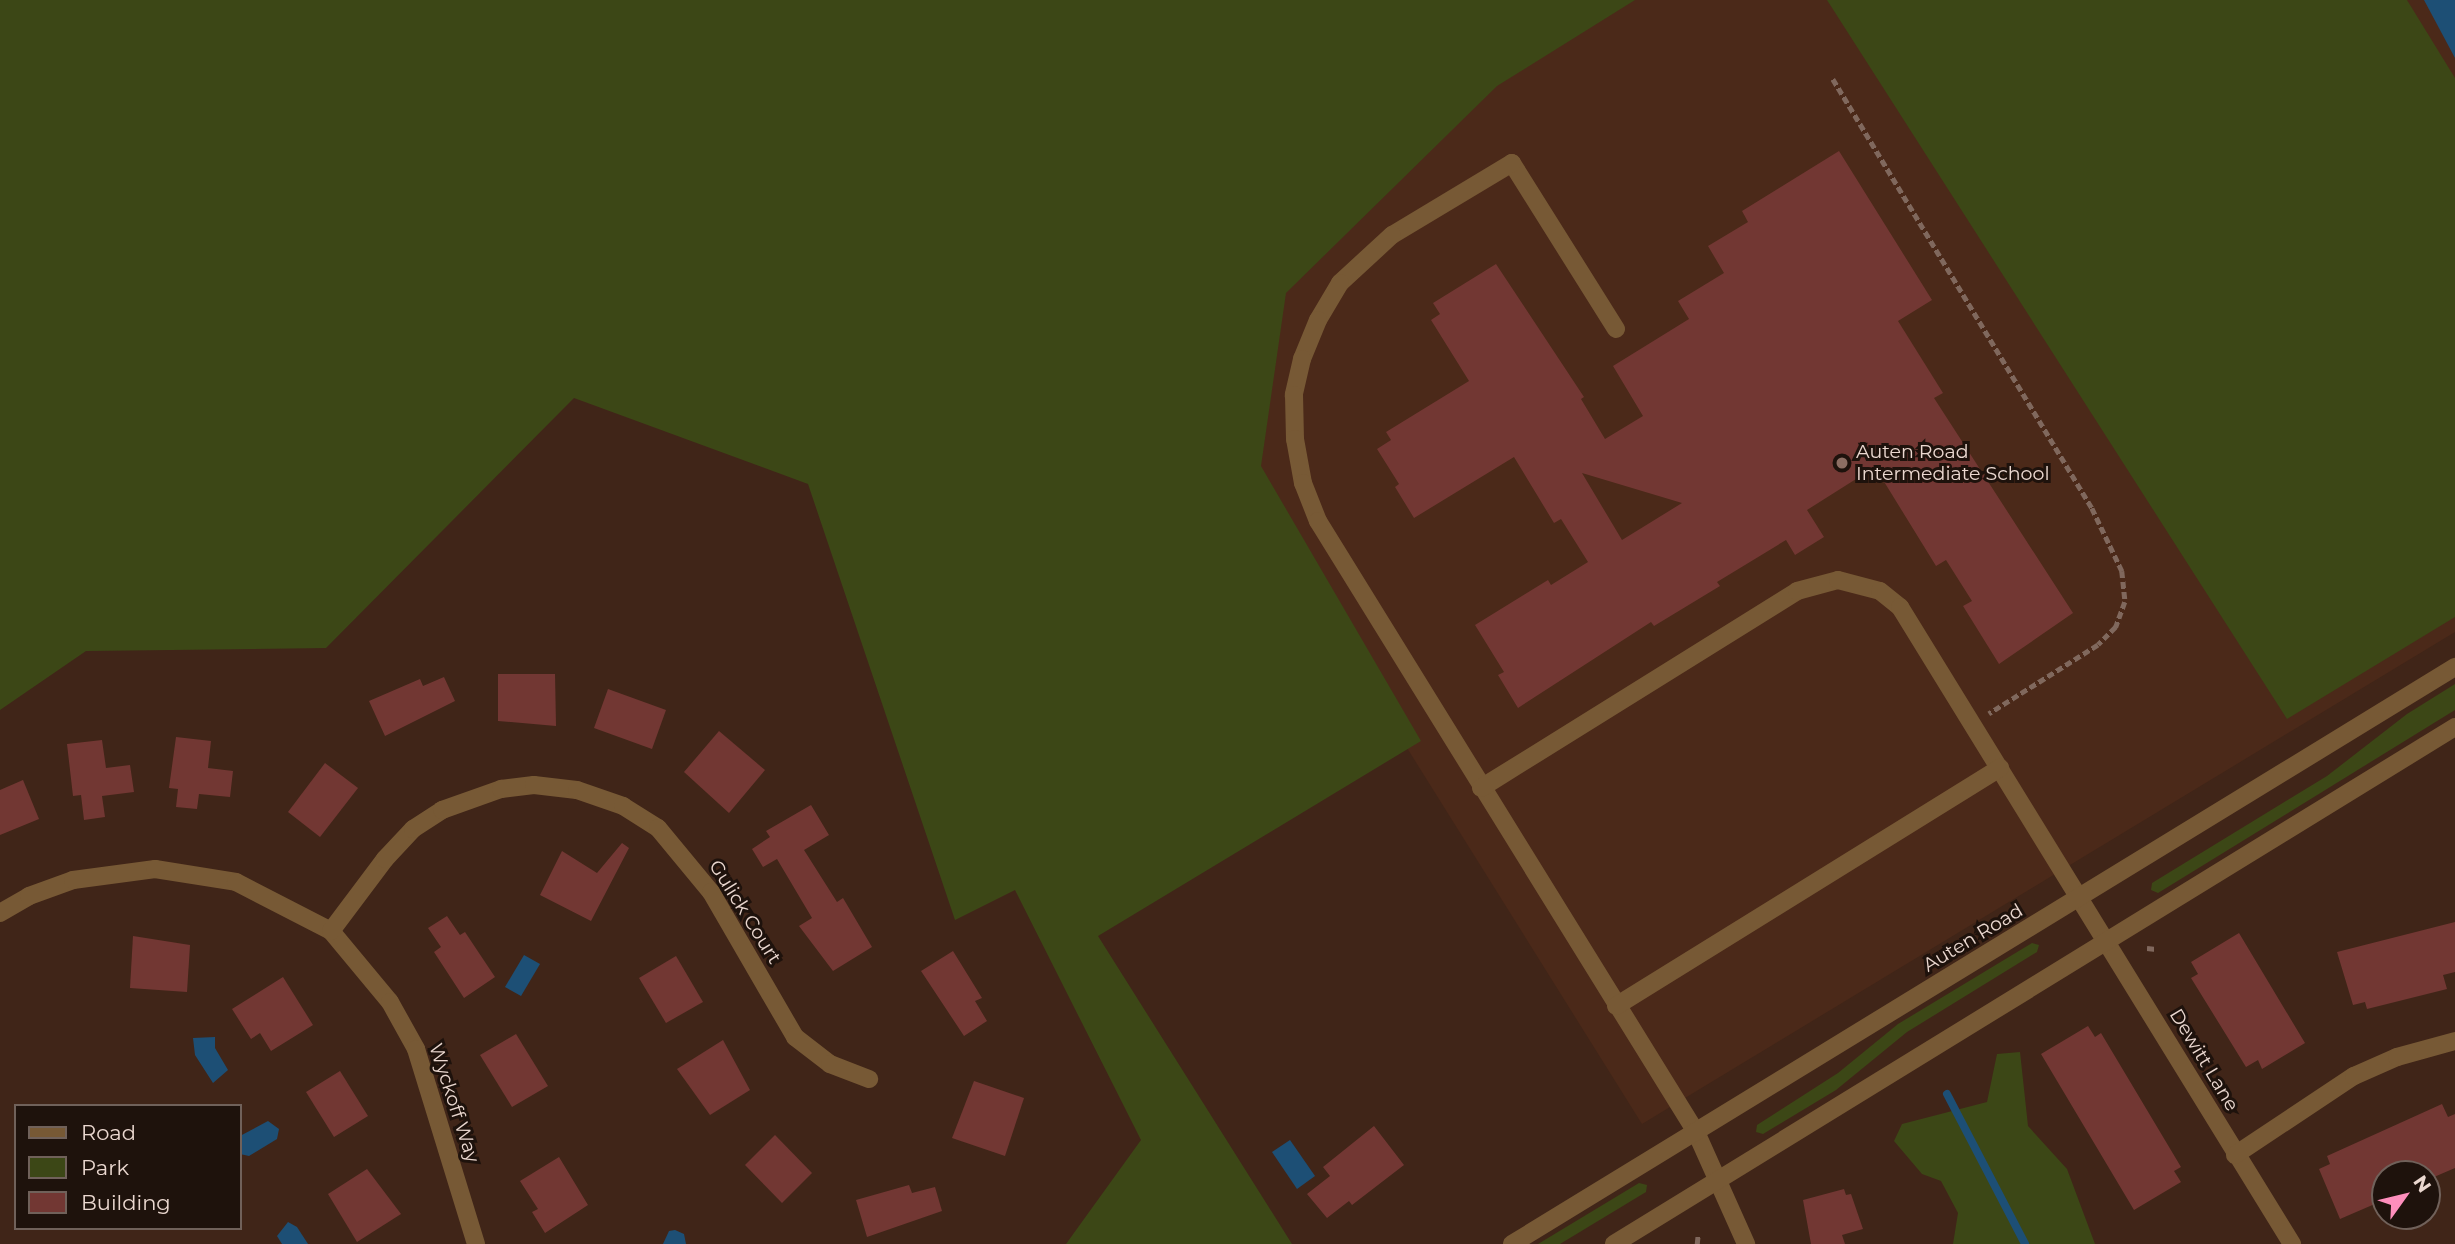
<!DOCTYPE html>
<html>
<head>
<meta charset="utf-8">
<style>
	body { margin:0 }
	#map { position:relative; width:2455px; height:1244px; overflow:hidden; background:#402518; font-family:Montserrat,sans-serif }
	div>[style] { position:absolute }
	.built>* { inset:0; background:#4b2919 }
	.green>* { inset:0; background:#3c4716 }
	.water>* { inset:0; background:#1d4f75 }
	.stream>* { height:8px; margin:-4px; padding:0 4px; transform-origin:4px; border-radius:4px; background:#1d4f75 }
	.building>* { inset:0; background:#723733 }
	.path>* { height:4.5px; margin-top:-2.25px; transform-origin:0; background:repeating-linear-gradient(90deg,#80685d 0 7px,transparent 0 10.5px) }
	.minor>* { height:18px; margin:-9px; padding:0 9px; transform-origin:9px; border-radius:9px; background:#775935 }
	.dots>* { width:19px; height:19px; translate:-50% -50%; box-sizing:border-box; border:4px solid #1e120c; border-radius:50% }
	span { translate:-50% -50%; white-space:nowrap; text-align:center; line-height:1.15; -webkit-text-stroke:6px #1e120c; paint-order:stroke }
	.poi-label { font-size:19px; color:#ebd8d0 }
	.left { translate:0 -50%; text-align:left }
	.street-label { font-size:19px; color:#ebd8d0 }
	.legend { position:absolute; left:14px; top:1104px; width:228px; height:126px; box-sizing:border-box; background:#1e120c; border:2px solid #70615a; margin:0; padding:9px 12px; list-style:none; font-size:21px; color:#ebd8d0 }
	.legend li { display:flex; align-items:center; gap:14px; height:35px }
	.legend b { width:35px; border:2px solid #70615a }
	.north { position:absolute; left:2371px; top:1160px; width:70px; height:70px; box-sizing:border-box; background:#1e120c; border:2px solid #70615a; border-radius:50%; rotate:56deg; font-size:19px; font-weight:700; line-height:28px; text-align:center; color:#ebd8d0 }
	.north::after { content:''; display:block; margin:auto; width:24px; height:32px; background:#fe8ebc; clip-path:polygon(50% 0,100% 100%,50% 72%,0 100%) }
</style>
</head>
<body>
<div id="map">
	<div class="built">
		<div style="clip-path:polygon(1604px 0,2455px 0,2455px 632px,1642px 1124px,1124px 295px)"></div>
	</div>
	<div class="green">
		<div style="clip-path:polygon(0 0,1635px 0,1497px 86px,1286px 293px,1261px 466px,1421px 741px,1098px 936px,1292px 1244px,1066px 1244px,1141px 1140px,1015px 890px,955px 920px,808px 484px,574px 398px,326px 648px,86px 651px,0 710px)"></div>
		<div style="clip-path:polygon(1827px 0,2407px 0,2455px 78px,2455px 617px,2287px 719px)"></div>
		<div style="clip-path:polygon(2455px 684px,2455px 710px,2158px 893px,2151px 890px,2152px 883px,2327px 776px,2407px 714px)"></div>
		<div style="clip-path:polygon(2032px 943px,2039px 945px,2037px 952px,1907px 1032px,1836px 1090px,1763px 1134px,1756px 1132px,1757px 1125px,1838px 1073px,1898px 1024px)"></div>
		<div style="clip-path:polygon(2020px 1052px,2028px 1126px,2067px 1169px,2095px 1244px,1953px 1244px,1958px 1213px,1941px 1181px,1922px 1174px,1894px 1141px,1902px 1124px,1987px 1102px,1997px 1054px)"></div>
		<div style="clip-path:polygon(1639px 1183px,1647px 1185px,1646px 1192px,1560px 1244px,1538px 1244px)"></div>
	</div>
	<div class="water">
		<div style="clip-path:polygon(2424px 0,2455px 0,2455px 58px)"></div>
		<div style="clip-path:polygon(524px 955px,540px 964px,521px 996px,505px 987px)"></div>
		<div style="clip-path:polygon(215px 1037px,215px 1048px,228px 1070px,213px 1083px,195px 1055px,193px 1038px)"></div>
		<div style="clip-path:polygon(268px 1121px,279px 1129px,277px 1139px,249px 1156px,240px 1154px,240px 1136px)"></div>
		<div style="clip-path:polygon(1290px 1140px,1315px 1176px,1297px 1189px,1272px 1152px)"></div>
		<div style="clip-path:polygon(288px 1222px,297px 1227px,308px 1244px,282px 1244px,277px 1236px)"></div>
		<div style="clip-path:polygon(675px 1230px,684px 1234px,686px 1244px,663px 1244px,669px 1231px)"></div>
	</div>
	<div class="stream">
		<div style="left:1947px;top:1094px;width:169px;rotate:62.5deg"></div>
	</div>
	<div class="building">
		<div style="clip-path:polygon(evenodd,1839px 151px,1932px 300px,1898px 321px,1943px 393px,1934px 398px,2073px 613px,1999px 664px,1963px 606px,1972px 601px,1946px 560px,1936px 566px,1875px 467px,1807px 510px,1824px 537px,1795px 555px,1786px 540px,1717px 582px,1720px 586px,1654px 626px,1651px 622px,1518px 708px,1498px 675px,1504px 672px,1475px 625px,1548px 580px,1551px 585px,1588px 562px,1561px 519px,1554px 523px,1514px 457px,1414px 518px,1395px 487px,1399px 484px,1377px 449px,1391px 440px,1386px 432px,1469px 381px,1431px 320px,1440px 314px,1433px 303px,1496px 264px,1584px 397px,1581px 399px,1605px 439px,1643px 416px,1613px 366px,1689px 319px,1678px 301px,1724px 273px,1708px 246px,1748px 222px,1742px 211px,1839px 151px,1582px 473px,1682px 503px,1622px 540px,1582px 473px)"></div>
		<div style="clip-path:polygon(498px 674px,555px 674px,556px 726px,498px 721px)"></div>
		<div style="clip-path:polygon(444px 677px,455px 701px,385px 736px,369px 701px,420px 679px,423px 686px)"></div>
		<div style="clip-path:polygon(608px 689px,666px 710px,652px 749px,594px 728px)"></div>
		<div style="clip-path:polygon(719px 731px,765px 770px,729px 813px,684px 772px)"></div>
		<div style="clip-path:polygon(176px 737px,211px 741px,208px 768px,233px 771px,230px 797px,199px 794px,197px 809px,176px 807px,178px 789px,169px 788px)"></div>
		<div style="clip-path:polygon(102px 740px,106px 768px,130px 765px,134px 792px,102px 796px,105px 817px,84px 820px,81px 795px,73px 796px,67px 744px)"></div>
		<div style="clip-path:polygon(325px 763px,358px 788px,320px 837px,288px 812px)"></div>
		<div style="clip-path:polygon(23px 780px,39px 819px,0 835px,0 790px)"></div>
		<div style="clip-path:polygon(811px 805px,829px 835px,804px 850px,837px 902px,843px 898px,872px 947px,833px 971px,799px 926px,812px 918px,777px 859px,763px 867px,752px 849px,770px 837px,766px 831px)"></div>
		<div style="clip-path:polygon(622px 843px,629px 848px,591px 921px,540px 895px,562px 851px,597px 873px)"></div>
		<div style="clip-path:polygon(447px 916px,460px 935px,465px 932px,495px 977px,464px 998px,434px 952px,441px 947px,428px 928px)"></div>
		<div style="clip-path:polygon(2455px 922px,2455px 972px,2443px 975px,2447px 989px,2367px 1009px,2365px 1002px,2353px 1005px,2337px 952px)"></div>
		<div style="clip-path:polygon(2239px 933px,2305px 1043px,2262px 1069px,2258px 1060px,2246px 1067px,2191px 978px,2198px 974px,2191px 962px)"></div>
		<div style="clip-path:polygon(133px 936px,190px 945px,187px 992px,130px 988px)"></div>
		<div style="clip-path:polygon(953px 951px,982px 998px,975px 1001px,987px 1021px,964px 1036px,921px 971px)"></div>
		<div style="clip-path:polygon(676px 956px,703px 1002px,666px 1023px,639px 978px)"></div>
		<div style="clip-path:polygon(283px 977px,313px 1025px,271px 1051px,260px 1033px,251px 1039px,232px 1009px)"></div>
		<div style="clip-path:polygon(2088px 1026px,2095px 1037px,2101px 1033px,2181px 1167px,2174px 1171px,2181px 1182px,2134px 1210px,2041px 1054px)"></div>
		<div style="clip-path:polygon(516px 1034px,548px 1086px,512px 1107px,480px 1055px)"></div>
		<div style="clip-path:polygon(723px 1040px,750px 1090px,710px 1115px,677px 1069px)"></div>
		<div style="clip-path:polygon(340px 1071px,368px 1116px,334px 1137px,306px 1092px)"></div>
		<div style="clip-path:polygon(974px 1081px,1024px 1098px,1005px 1156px,952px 1138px)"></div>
		<div style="clip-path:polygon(2442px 1104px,2448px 1117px,2455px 1114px,2455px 1168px,2427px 1180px,2427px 1174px,2385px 1174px,2384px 1200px,2340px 1219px,2319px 1169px,2330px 1164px,2327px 1156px)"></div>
		<div style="clip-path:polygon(1374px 1126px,1404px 1165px,1352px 1205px,1349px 1201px,1327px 1218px,1307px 1194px,1330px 1176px,1323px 1167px)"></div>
		<div style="clip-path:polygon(775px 1135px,812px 1173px,782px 1203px,745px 1165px)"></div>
		<div style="clip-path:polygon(559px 1157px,588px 1205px,545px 1233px,532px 1212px,538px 1209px,520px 1181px)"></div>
		<div style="clip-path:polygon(367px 1169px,401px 1214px,357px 1242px,328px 1194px)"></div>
		<div style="clip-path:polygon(909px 1185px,912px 1193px,935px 1187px,942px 1211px,867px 1237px,856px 1200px)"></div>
		<div style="clip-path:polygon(1844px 1189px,1846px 1195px,1851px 1194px,1863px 1229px,1842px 1235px,1845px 1244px,1811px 1244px,1803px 1200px)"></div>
	</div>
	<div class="path">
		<div style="left:1833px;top:79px;width:501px;rotate:58.88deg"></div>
		<div style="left:2092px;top:508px;width:70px;rotate:64.5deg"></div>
		<div style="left:2122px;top:571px;width:31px;rotate:84deg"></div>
		<div style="left:2125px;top:602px;width:27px;rotate:110deg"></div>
		<div style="left:2116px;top:627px;width:25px;rotate:135deg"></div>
		<div style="left:2098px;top:645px;width:129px;rotate:147.7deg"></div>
		<div style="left:2147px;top:948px;width:9px;rotate:6deg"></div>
		<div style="left:1697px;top:1244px;width:10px;rotate:-84deg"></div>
	</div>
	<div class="minor">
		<div style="left:1616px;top:329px;width:196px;rotate:-122.1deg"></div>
		<div style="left:1512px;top:163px;width:140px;rotate:149deg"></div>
		<div style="left:1392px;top:235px;width:71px;rotate:137.3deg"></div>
		<div style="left:1340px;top:283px;width:43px;rotate:120.7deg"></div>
		<div style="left:1318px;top:320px;width:42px;rotate:112.3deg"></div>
		<div style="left:1302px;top:359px;width:37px;rotate:103deg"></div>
		<div style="left:1294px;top:395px;width:44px;rotate:88.7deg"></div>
		<div style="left:1295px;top:439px;width:45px;rotate:79.7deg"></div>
		<div style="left:1303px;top:483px;width:41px;rotate:68.5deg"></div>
		<div style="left:1318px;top:521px;width:718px;rotate:58.26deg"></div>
		<div style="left:1696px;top:1132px;width:123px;rotate:65.9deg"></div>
		<div style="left:1481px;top:788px;width:372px;rotate:-31.9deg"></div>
		<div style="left:1797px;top:591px;width:42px;rotate:-15deg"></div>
		<div style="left:1838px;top:580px;width:43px;rotate:14.7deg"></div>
		<div style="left:1880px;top:591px;width:26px;rotate:39deg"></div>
		<div style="left:1900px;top:607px;width:748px;rotate:58.39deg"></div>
		<div style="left:0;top:913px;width:34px;rotate:-30deg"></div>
		<div style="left:29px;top:896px;width:47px;rotate:-20deg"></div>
		<div style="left:73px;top:880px;width:83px;rotate:-7.6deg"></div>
		<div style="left:155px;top:869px;width:82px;rotate:9.1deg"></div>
		<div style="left:236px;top:882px;width:107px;rotate:27.3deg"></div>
		<div style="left:331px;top:931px;width:92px;rotate:50.3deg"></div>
		<div style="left:390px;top:1002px;width:54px;rotate:61deg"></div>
		<div style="left:416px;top:1049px;width:204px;rotate:72.9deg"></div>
		<div style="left:331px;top:931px;width:90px;rotate:-53.1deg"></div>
		<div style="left:385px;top:859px;width:41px;rotate:-47deg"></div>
		<div style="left:413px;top:829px;width:35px;rotate:-33deg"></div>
		<div style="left:442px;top:810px;width:63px;rotate:-19.6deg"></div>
		<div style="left:501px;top:789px;width:33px;rotate:-7deg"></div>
		<div style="left:534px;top:785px;width:43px;rotate:6.6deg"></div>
		<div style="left:577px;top:790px;width:49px;rotate:19.2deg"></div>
		<div style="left:623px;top:806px;width:41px;rotate:32.2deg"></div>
		<div style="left:658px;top:828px;width:83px;rotate:50.4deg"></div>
		<div style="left:711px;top:892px;width:168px;rotate:59.9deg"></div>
		<div style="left:795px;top:1037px;width:44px;rotate:37.6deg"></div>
		<div style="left:830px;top:1064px;width:42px;rotate:21deg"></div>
		<div style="left:1616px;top:1006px;width:452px;rotate:-31.8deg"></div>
		<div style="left:2235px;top:1155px;width:143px;rotate:-33.6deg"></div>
		<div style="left:2354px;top:1076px;width:47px;rotate:-23.8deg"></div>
		<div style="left:2397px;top:1057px;width:60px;rotate:-15.4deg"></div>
		<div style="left:1512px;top:1244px;width:1106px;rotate:-31.46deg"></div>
		<div style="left:1614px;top:1244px;width:987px;rotate:-31.58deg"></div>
	</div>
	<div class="dots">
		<div style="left:1842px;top:463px;background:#8d6e63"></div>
	</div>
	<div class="poi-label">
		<span class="left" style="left:1856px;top:463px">Auten Road<br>Intermediate School</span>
	</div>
	<div class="street-label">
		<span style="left:745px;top:912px;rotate:58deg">Gulick Court</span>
		<span style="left:1973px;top:938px;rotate:-31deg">Auten Road</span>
		<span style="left:2204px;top:1060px;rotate:59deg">Dewitt Lane</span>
		<span style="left:454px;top:1103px;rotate:72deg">Wyckoff Way</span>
	</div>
	<ul class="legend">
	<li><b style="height:9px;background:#775935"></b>Road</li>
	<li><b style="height:19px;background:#3c4716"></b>Park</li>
	<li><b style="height:19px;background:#723733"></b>Building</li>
	</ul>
	<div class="north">N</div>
</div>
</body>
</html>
